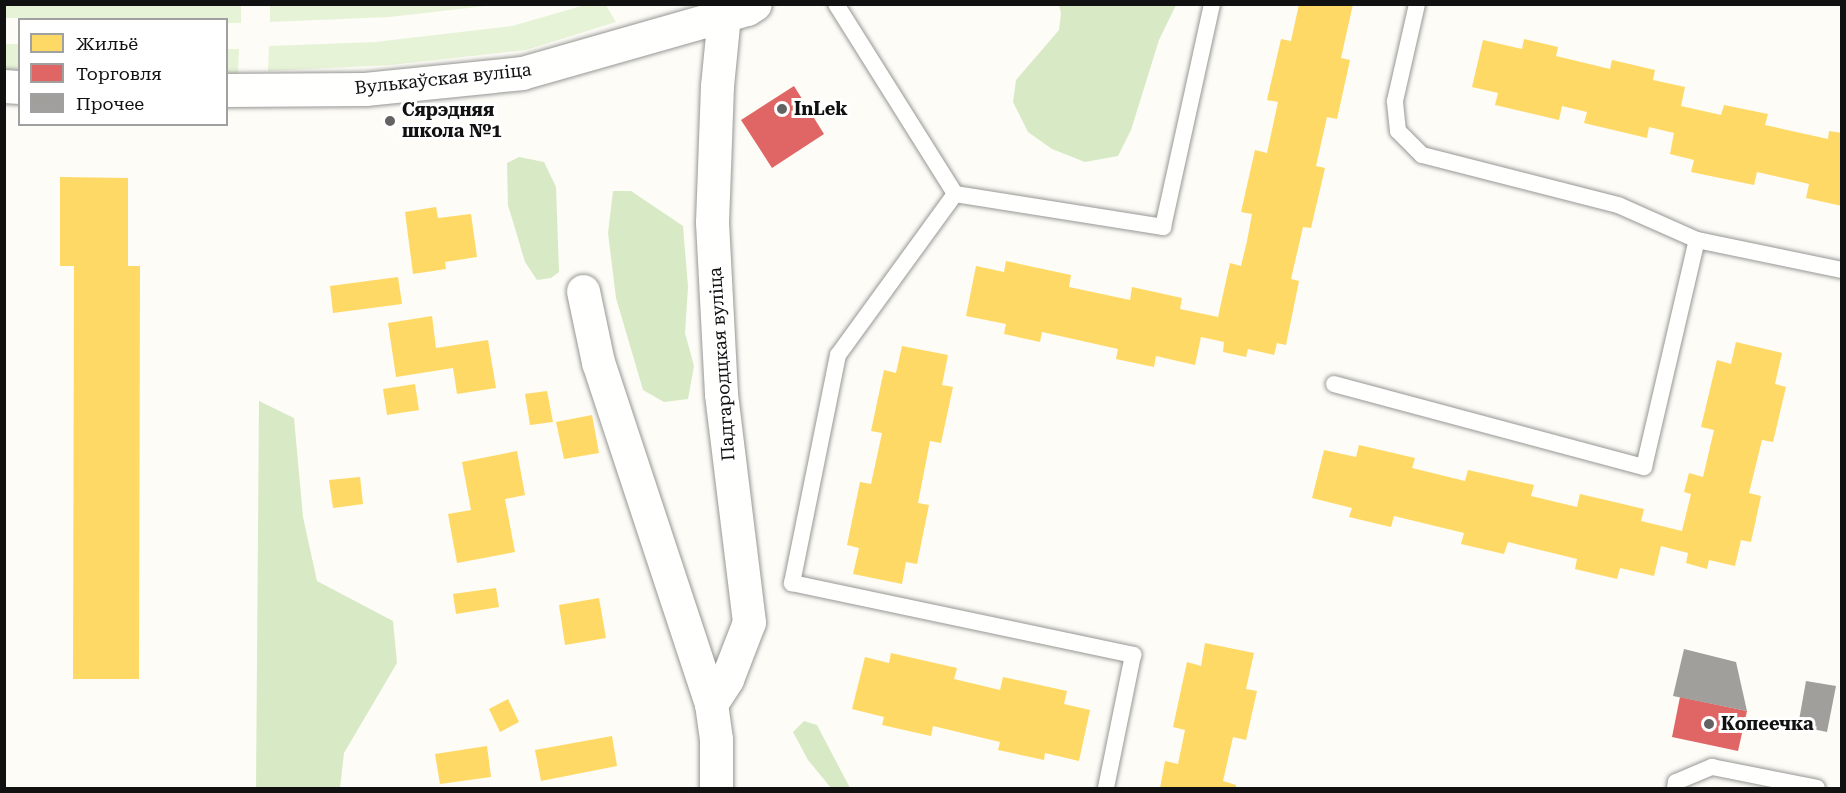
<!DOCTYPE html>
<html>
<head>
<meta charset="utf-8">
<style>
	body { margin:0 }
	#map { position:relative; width:1846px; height:793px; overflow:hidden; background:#fdfcf7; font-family:"Roboto Serif",serif }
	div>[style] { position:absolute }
	.green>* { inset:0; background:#e7f3d7 }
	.forest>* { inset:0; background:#d8eac5 }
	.homes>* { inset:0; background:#ffd966 }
	.shops>* { inset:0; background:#e06666 }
	.building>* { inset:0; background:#a19f9c }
	.roads { filter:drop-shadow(0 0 2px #979795) drop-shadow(0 0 2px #979795) }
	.service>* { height:16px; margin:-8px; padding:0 8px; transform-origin:8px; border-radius:8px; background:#fffffe }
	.minor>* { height:33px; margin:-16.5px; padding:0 16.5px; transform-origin:16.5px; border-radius:16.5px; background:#fffffe }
	.tertiary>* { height:33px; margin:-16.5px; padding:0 16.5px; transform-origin:16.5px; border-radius:16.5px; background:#fffffe }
	.dots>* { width:16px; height:16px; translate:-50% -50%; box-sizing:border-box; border:3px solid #fff; border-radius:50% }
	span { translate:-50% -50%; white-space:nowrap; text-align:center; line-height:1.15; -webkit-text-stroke:6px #fff; paint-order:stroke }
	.street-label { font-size:18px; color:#111 }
	.poi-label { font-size:18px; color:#111; font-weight:700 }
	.left { translate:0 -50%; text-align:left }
	.frame { position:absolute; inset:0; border:6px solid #111; pointer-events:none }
	.legend { position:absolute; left:18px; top:18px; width:210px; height:108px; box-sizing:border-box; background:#fff; border:2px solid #a0a0a0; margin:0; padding:8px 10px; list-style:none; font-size:18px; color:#111 }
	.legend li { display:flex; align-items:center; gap:12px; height:30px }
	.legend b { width:30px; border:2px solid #a0a0a0 }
</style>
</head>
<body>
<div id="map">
	<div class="green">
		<div style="clip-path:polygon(5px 4px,241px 5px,241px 23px,227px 23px,226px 20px,5px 18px)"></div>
		<div style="clip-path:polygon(270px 5px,270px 4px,494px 5px,390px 17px,270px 22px)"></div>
		<div style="clip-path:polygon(585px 5px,606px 5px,616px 22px,526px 50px,391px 65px,268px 71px,269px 46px,375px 42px,512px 26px)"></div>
		<div style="clip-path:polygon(4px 44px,19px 44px,19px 70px,5px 70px)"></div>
		<div style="clip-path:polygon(227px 49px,239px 49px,238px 74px,227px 74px)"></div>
	</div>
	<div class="forest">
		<div style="clip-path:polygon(1059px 5px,1176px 5px,1159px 40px,1131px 130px,1118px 156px,1085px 162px,1052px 149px,1028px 132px,1013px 102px,1016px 80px,1059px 30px,1061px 13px)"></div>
		<div style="clip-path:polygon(519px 157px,544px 162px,556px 187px,559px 272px,551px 278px,537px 280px,525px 262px,508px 205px,507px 163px)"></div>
		<div style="clip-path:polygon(613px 191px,631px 191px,683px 226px,688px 287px,685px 333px,694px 366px,688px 399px,664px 402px,643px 390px,616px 298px,608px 233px)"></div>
		<div style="clip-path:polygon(259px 401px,294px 418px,303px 517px,317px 581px,393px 621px,397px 663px,344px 753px,340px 788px,256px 788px)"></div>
		<div style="clip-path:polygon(804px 721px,817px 725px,850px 788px,831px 788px,808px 760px,793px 732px)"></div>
	</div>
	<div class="homes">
		<div style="clip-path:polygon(1299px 4px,1353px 4px,1341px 58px,1350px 60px,1337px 119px,1327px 117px,1316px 166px,1325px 168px,1311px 228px,1303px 227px,1291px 279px,1299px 281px,1286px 345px,1277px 343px,1274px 355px,1248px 349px,1246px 357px,1223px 352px,1224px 342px,1201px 337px,1195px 365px,1156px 356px,1154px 367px,1116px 359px,1118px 349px,1042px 332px,1040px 342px,1004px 334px,1006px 324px,966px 316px,976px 266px,1004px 272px,1006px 261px,1071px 275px,1069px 287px,1130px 300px,1132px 287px,1182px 298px,1180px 309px,1218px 317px,1230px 263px,1241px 266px,1247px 241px,1252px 214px,1241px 212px,1255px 150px,1267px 153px,1278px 102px,1267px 100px,1281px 39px,1291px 41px)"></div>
		<div style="clip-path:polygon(1524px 39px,1558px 47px,1556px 56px,1610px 69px,1612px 60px,1655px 70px,1653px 80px,1685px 87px,1681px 106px,1721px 115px,1724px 105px,1768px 114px,1765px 125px,1828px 139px,1829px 131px,1842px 133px,1842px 206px,1806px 198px,1809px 184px,1757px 172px,1754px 185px,1691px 172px,1694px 160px,1670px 154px,1674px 133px,1649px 127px,1647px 138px,1584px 123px,1587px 112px,1562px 106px,1559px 120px,1495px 105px,1498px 93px,1472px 87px,1483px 40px,1522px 49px)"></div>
		<div style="clip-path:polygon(60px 177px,128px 178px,128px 266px,140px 266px,139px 679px,73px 679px,74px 266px,60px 266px)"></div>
		<div style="clip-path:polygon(436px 207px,438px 218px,471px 214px,477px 257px,445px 262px,446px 269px,413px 274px,405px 212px)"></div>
		<div style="clip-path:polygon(398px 277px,402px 304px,333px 313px,330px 286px)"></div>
		<div style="clip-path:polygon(432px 316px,436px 348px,488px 340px,496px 388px,457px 394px,453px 368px,396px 377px,388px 323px)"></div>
		<div style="clip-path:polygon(1736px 342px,1782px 353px,1775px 384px,1786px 387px,1773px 442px,1762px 440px,1749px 493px,1761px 496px,1751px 542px,1741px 540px,1735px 566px,1709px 560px,1707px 569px,1686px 563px,1688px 553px,1661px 546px,1654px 576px,1620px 568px,1617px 579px,1575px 569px,1577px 559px,1508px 542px,1504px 554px,1461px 544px,1464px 533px,1394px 516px,1391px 527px,1349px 517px,1352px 508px,1312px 498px,1324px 450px,1356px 457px,1359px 445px,1415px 458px,1412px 468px,1465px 481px,1468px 470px,1534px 485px,1531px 496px,1577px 507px,1580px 494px,1644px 509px,1641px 521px,1682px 531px,1691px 494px,1684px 492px,1689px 473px,1703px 477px,1714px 430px,1701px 427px,1717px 360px,1731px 364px)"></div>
		<div style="clip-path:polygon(902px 346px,948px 355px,942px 385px,953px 387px,941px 443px,930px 441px,918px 503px,929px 505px,917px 564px,906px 562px,902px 584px,853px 574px,859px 548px,847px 545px,860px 482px,871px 484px,882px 433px,871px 431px,884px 370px,896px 373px)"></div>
		<div style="clip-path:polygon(415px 384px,419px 410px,387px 415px,383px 389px)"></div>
		<div style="clip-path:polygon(547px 391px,553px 422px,530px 425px,525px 394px)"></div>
		<div style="clip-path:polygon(592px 415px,599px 453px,564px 459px,556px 422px)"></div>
		<div style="clip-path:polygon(517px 451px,525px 495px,505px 499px,515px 552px,457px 563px,448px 514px,471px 510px,462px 462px)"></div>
		<div style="clip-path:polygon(360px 477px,363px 504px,333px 508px,329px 480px)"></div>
		<div style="clip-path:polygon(496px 588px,499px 607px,456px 614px,453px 594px)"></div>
		<div style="clip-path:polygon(599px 598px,606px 638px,565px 645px,559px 605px)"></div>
		<div style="clip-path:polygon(1205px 643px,1254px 653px,1246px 689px,1257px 691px,1246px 740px,1233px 737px,1223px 781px,1236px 785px,1236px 788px,1160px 788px,1165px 761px,1178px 764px,1185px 730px,1173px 727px,1187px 662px,1201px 666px)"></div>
		<div style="clip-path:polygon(891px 653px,957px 668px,954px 679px,1000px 690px,1003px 677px,1067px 691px,1064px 704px,1090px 710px,1079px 761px,1045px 753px,1044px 760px,998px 750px,1000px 742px,933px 726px,931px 736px,882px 725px,884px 717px,852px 709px,865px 657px,889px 663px)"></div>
		<div style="clip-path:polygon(508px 699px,519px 722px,500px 732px,489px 709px)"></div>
		<div style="clip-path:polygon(612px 736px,617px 766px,541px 781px,535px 750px)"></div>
		<div style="clip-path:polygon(487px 746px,491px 777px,440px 784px,435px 754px)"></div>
	</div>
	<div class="shops">
		<div style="clip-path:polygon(794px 86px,824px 134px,772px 168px,741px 120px)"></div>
		<div style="clip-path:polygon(1680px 697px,1747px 711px,1738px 751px,1672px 737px)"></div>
	</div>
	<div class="building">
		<div style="clip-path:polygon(1684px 649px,1736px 662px,1747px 711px,1673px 696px)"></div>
		<div style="clip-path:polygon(1806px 681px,1836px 686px,1827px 732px,1798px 726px)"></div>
	</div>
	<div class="roads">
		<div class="service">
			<div style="left:836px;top:4px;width:224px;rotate:57.9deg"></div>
			<div style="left:955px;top:194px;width:199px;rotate:126deg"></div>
			<div style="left:838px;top:355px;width:233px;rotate:101.4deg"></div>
			<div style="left:792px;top:583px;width:349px;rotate:11.9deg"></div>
			<div style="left:1133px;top:655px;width:136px;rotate:101.5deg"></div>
			<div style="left:955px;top:194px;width:211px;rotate:9deg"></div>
			<div style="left:1163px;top:227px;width:228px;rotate:-77.6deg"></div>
			<div style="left:1697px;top:240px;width:148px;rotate:11.7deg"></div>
			<div style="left:1334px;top:384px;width:321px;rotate:15deg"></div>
			<div style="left:1644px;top:467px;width:233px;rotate:-76.9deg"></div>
			<div style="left:1697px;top:240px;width:86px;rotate:-156.1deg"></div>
			<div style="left:1618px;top:205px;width:202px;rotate:-165.7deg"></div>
			<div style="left:1422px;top:155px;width:34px;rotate:-135deg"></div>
			<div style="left:1398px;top:131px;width:30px;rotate:-96deg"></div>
			<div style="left:1395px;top:101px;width:99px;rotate:-77.2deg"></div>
			<div style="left:1675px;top:788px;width:6px;rotate:-81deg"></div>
			<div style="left:1676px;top:782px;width:39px;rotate:-23deg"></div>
			<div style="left:1712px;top:767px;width:107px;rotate:11.3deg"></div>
		</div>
		<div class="minor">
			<div style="left:583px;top:291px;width:73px;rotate:78.1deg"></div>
			<div style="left:598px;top:362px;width:360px;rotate:71.7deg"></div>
			<div style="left:716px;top:788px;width:49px;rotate:-90deg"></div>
			<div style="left:716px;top:739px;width:35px;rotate:-98deg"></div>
			<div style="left:711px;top:704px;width:30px;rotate:-57deg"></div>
			<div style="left:727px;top:679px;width:61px;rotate:-68.9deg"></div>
			<div style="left:749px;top:622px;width:230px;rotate:-97deg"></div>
			<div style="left:721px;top:394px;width:172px;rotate:-93deg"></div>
			<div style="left:712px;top:222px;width:136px;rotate:-87.9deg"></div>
			<div style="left:717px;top:86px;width:72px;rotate:-84.4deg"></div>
		</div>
		<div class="tertiary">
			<div style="left:4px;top:86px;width:16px;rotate:4deg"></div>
			<div style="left:226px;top:90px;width:139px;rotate:-0.4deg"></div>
			<div style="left:365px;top:89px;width:158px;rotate:-5.8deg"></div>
			<div style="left:522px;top:73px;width:234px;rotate:-15.9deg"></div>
			<div style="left:747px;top:9px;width:9px;rotate:-32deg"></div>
		</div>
	</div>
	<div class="dots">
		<div style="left:782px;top:109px;background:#646362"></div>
		<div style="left:390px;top:121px;background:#646362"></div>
		<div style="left:1709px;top:724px;background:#646362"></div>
	</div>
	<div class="street-label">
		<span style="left:443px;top:79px;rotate:-6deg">Вулькаўская вуліца</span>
		<span style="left:722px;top:364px;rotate:-94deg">Падгародцкая вуліца</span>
	</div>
	<div class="poi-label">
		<span class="left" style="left:794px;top:109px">InLek</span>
		<span class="left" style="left:402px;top:121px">Сярэдняя<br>школа №1</span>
		<span class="left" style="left:1721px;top:724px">Копеечка</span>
	</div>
	<div class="frame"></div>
	<ul class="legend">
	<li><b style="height:16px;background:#ffd966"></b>Жильё</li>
	<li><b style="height:16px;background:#e06666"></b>Торговля</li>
	<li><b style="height:16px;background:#a19f9c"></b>Прочее</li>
	</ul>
</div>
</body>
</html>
